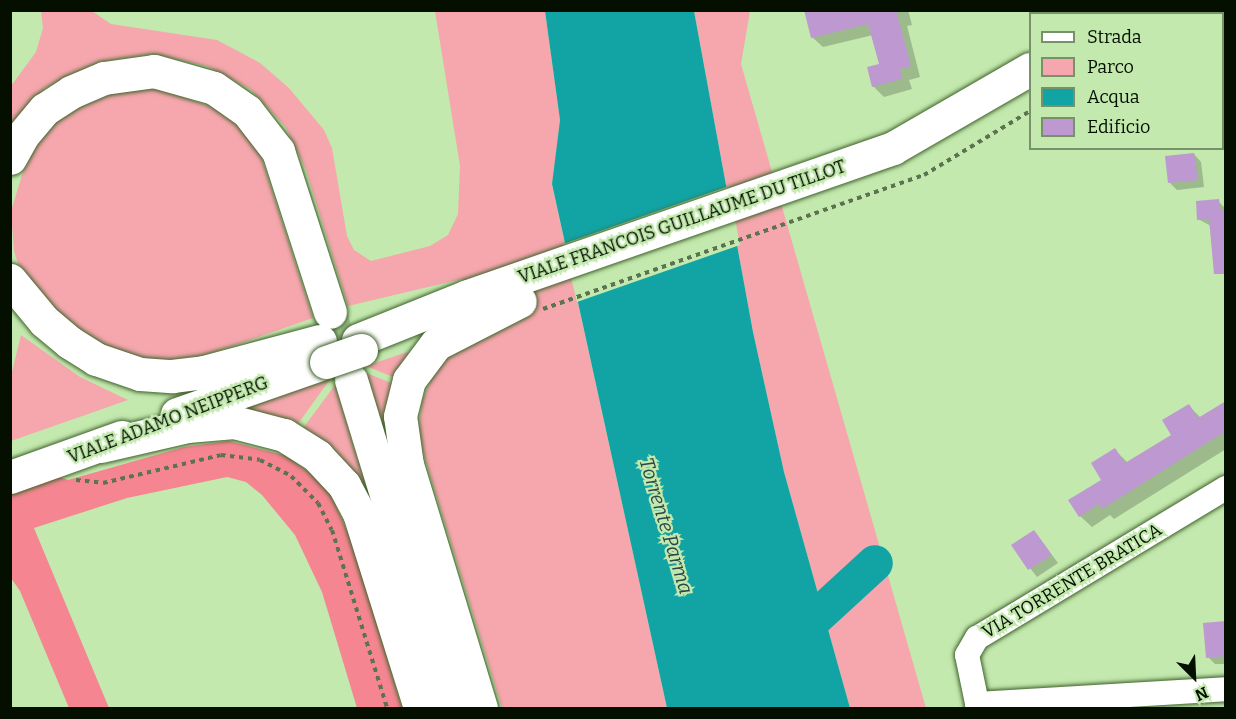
<!DOCTYPE html>
<html>
<head>
<meta charset="utf-8">
<style>
	body { margin:0 }
	#map { position:relative; width:1236px; height:719px; overflow:hidden; background:#c3e9ae; font-family:Bitter,serif }
	div>[style] { position:absolute }
	.green>* { inset:0; background:#f5a7ad }
	.forest>* { inset:0; background:#f58691 }
	.water>* { inset:0; background:#12a4a4 }
	.pier>* { inset:0; background:#c3e9ae }
	.shadow>* { inset:0; background:#0003 }
	.river>* { height:36px; margin:-18px; padding:0 18px; transform-origin:18px; border-radius:18px; background:#12a4a4 }
	.building>* { inset:0; background:#be98d0 }
	.secondary-tunnel>* { height:33px; margin-top:-16.5px; transform-origin:0; background:repeating-linear-gradient(90deg,#a6c894 0 33px,transparent 0 49px) }
	.path>* { height:4px; margin-top:-2px; transform-origin:0; background:repeating-linear-gradient(90deg,#5b7350 0 4.5px,transparent 0 9px) }
	.roads { filter:drop-shadow(0 0 2px #40612b) drop-shadow(0 0 2px #40612b) }
	.minor>* { height:24px; margin:-12px; padding:0 12px; transform-origin:12px; border-radius:12px; background:#fff }
	.secondary>* { height:33px; margin:-16.5px; padding:0 16.5px; transform-origin:16.5px; border-radius:16.5px; background:#fff }
	.bridges { filter:drop-shadow(0 0 2px #40612b) drop-shadow(0 0 2px #40612b) }
	.secondary-bridge>* { height:33px; margin:-16.5px; padding:0 16.5px; transform-origin:16.5px; border-radius:16.5px; background:#fff }
	span { translate:-50% -50%; white-space:nowrap; text-align:center; line-height:1.15; -webkit-text-stroke:4.5px #c3e9ae; paint-order:stroke }
	.street-label { font-size:18px; color:#040f00 }
	.water-label { font-size:20px; color:#2c4747; font-style:italic }
	.frame { position:absolute; inset:0; border:12px solid #040f00; pointer-events:none }
	.legend { position:absolute; left:1029px; top:12px; width:195px; height:138px; box-sizing:border-box; background:#c3e9ae; border:2px solid #779268; margin:0; padding:8px 10px; list-style:none; font-size:18px; color:#040f00 }
	.legend li { display:flex; align-items:center; gap:12px; height:30px }
	.legend b { width:30px; border:2px solid #779268 }
	.north { position:absolute; left:1164px; top:647px; width:60px; height:60px; -webkit-text-stroke:4px #c3e9ae; paint-order:stroke; rotate:156deg; font-size:16px; font-weight:700; line-height:24px; text-align:center; color:#040f00 }
	.north::after { content:''; display:block; margin:auto; width:21px; height:27px; background:#040f00; clip-path:polygon(50% 0,100% 100%,50% 72%,0 100%) }
</style>
</head>
<body>
<div id="map">
	<div class="green">
		<div style="clip-path:polygon(41px 11px,92px 11px,111px 24px,217px 40px,260px 63px,289px 88px,324px 130px,332px 148px,347px 236px,354px 250px,371px 261px,430px 246px,448px 235px,458px 214px,460px 166px,435px 11px,545px 11px,560px 120px,552px 185px,667px 708px,502px 708px,422px 449px,419px 427px,422px 401px,433px 374px,447px 356px,481px 335px,462px 279px,348px 306px,306px 170px,285px 126px,250px 89px,207px 66px,152px 54px,99px 62px,45px 88px,11px 125px,11px 86px,36px 52px,43px 28px)"></div>
		<div style="clip-path:polygon(694px 11px,750px 11px,741px 64px,926px 708px,850px 708px,784px 472px,753px 332px)"></div>
		<div style="clip-path:polygon(154px 87px,220px 110px,240px 127px,261px 156px,313px 318px,203px 356px,158px 361px,88px 344px,21px 273px,14px 251px,11px 211px,29px 153px,52px 124px,73px 108px,113px 92px)"></div>
		<div style="clip-path:polygon(21px 335px,80px 377px,128px 400px,11px 441px,11px 376px)"></div>
		<div style="clip-path:polygon(407px 352px,409px 353px,398px 379px,366px 366px)"></div>
		<div style="clip-path:polygon(369px 374px,396px 385px,398px 476px,367px 375px)"></div>
		<div style="clip-path:polygon(331px 378px,295px 428px,238px 411px)"></div>
		<div style="clip-path:polygon(335px 385px,385px 548px,301px 431px)"></div>
	</div>
	<div class="forest">
		<div style="clip-path:polygon(229px 441px,287px 456px,320px 481px,331px 495px,353px 544px,402px 708px,357px 708px,322px 592px,295px 535px,262px 495px,246px 482px,227px 477px,127px 498px,34px 528px,109px 708px,69px 708px,20px 591px,11px 578px,10px 491px,57px 476px,68px 480px,184px 447px)"></div>
	</div>
	<div class="water">
		<div style="clip-path:polygon(545px 11px,694px 11px,753px 332px,784px 472px,850px 708px,667px 708px,552px 184px,560px 120px)"></div>
	</div>
	<div class="pier">
		<div style="clip-path:polygon(729px 186px,740px 245px,577px 302px,563px 244px)"></div>
	</div>
	<div class="shadow">
		<div style="clip-path:polygon(806px 10px,908px 10px,912px 25px,907px 26px,920px 77px,909px 80px,912px 89px,884px 97px,873px 86px,881px 65px,873px 35px,823px 47px,812px 37px)"></div>
		<div style="clip-path:polygon(1194px 154px,1201px 162px,1204px 187px,1177px 190px,1170px 183px)"></div>
		<div style="clip-path:polygon(1218px 201px,1225px 208px,1226px 267px,1211px 226px,1198px 219px)"></div>
		<div style="clip-path:polygon(1189px 406px,1201px 418px,1226px 410px,1226px 449px,1114px 519px,1110px 515px,1092px 527px,1080px 516px,1103px 480px,1115px 450px,1128px 463px,1173px 435px)"></div>
		<div style="clip-path:polygon(1034px 531px,1058px 563px,1037px 577px,1013px 546px)"></div>
		<div style="clip-path:polygon(1226px 622px,1226px 664px,1215px 664px,1208px 657px)"></div>
	</div>
	<div class="river">
		<div style="left:739px;top:708px;width:115px;rotate:-49.9deg"></div>
		<div style="left:813px;top:620px;width:84px;rotate:-42.6deg"></div>
	</div>
	<div class="building">
		<div style="clip-path:polygon(804px 10px,896px 10px,911px 66px,900px 69px,902px 79px,872px 87px,867px 67px,879px 64px,868px 24px,811px 38px)"></div>
		<div style="clip-path:polygon(1194px 153px,1198px 180px,1168px 183px,1165px 156px)"></div>
		<div style="clip-path:polygon(1219px 199px,1220px 210px,1226px 209px,1226px 274px,1214px 274px,1209px 219px,1197px 220px,1196px 201px)"></div>
		<div style="clip-path:polygon(1226px 401px,1226px 431px,1102px 509px,1099px 504px,1079px 517px,1068px 500px,1101px 480px,1091px 463px,1115px 448px,1125px 463px,1171px 435px,1162px 420px,1189px 404px,1198px 418px)"></div>
		<div style="clip-path:polygon(1034px 530px,1052px 555px,1028px 570px,1011px 545px)"></div>
		<div style="clip-path:polygon(1226px 621px,1226px 656px,1206px 658px,1203px 623px)"></div>
	</div>
	<div class="secondary-tunnel">
		<div style="left:330px;top:312px;width:71px;rotate:72.8deg"></div>
	</div>
	<div class="path">
		<div style="left:543px;top:309px;width:404px;rotate:-19.4deg"></div>
		<div style="left:924px;top:175px;width:124px;rotate:-31.1deg"></div>
		<div style="left:76px;top:480px;width:27px;rotate:6deg"></div>
		<div style="left:103px;top:483px;width:121px;rotate:-13.3deg"></div>
		<div style="left:221px;top:455px;width:39px;rotate:7deg"></div>
		<div style="left:260px;top:460px;width:35px;rotate:27deg"></div>
		<div style="left:291px;top:476px;width:38px;rotate:45deg"></div>
		<div style="left:318px;top:503px;width:30px;rotate:63deg"></div>
		<div style="left:332px;top:530px;width:186px;rotate:72.8deg"></div>
	</div>
	<div class="roads">
		<div class="minor">
			<div style="left:977px;top:704px;width:249px;rotate:-3.4deg"></div>
			<div style="left:978px;top:708px;width:54px;rotate:-101.7deg"></div>
			<div style="left:967px;top:655px;width:20px;rotate:-60deg"></div>
			<div style="left:977px;top:638px;width:291px;rotate:-31.1deg"></div>
		</div>
		<div class="secondary">
			<div style="left:1119px;top:14px;width:5px;rotate:-53deg"></div>
			<div style="left:1161px;top:14px;width:6px;rotate:-39deg"></div>
			<div style="left:10px;top:158px;width:25px;rotate:-61deg"></div>
			<div style="left:22px;top:136px;width:35px;rotate:-50deg"></div>
			<div style="left:45px;top:109px;width:31px;rotate:-33deg"></div>
			<div style="left:71px;top:92px;width:36px;rotate:-23deg"></div>
			<div style="left:104px;top:78px;width:50px;rotate:-8deg"></div>
			<div style="left:154px;top:71px;width:62px;rotate:15.8deg"></div>
			<div style="left:214px;top:88px;width:40px;rotate:34.9deg"></div>
			<div style="left:247px;top:111px;width:51px;rotate:52.2deg"></div>
			<div style="left:278px;top:151px;width:169px;rotate:72.1deg"></div>
			<div style="left:10px;top:280px;width:53px;rotate:50.3deg"></div>
			<div style="left:44px;top:321px;width:33px;rotate:40deg"></div>
			<div style="left:69px;top:342px;width:32px;rotate:32deg"></div>
			<div style="left:96px;top:359px;width:46px;rotate:18.8deg"></div>
			<div style="left:140px;top:374px;width:32px;rotate:4deg"></div>
			<div style="left:172px;top:376px;width:32px;rotate:-7deg"></div>
			<div style="left:204px;top:372px;width:120px;rotate:-15deg"></div>
			<div style="left:358px;top:340px;width:118px;rotate:-21.8deg"></div>
			<div style="left:468px;top:296px;width:450px;rotate:-19.2deg"></div>
			<div style="left:893px;top:148px;width:158px;rotate:-30deg"></div>
			<div style="left:351px;top:380px;width:343px;rotate:73deg"></div>
			<div style="left:177px;top:414px;width:158px;rotate:-19.2deg"></div>
			<div style="left:101px;top:446px;width:88px;rotate:-13.1deg"></div>
			<div style="left:187px;top:426px;width:47px;rotate:-4.9deg"></div>
			<div style="left:234px;top:422px;width:52px;rotate:14.6deg"></div>
			<div style="left:284px;top:435px;width:39px;rotate:32deg"></div>
			<div style="left:317px;top:456px;width:40px;rotate:47deg"></div>
			<div style="left:344px;top:485px;width:32px;rotate:62deg"></div>
			<div style="left:359px;top:513px;width:204px;rotate:72.6deg"></div>
			<div style="left:10px;top:477px;width:119px;rotate:-19.7deg"></div>
			<div style="left:481px;top:708px;width:254px;rotate:-106.9deg"></div>
			<div style="left:407px;top:465px;width:49px;rotate:-98.1deg"></div>
			<div style="left:400px;top:416px;width:37px;rotate:-76deg"></div>
			<div style="left:409px;top:380px;width:45px;rotate:-53.1deg"></div>
			<div style="left:436px;top:344px;width:94px;rotate:-27.1deg"></div>
		</div>
	</div>
	<div class="bridges">
		<div class="secondary-bridge">
			<div style="left:326px;top:362px;width:37px;rotate:-19deg"></div>
		</div>
	</div>
	<div class="street-label">
		<span style="left:682px;top:222px;rotate:-19deg">VIALE FRANCOIS GUILLAUME DU TILLOT</span>
		<span style="left:168px;top:420px;rotate:-21deg">VIALE ADAMO NEIPPERG</span>
		<span style="left:1072px;top:581px;rotate:-31deg">VIA TORRENTE BRATICA</span>
	</div>
	<div class="water-label">
		<span style="left:666px;top:526px;rotate:73deg">Torrente Parma</span>
	</div>
	<div class="frame"></div>
	<ul class="legend">
	<li><b style="height:8px;background:#fff"></b>Strada</li>
	<li><b style="height:16px;background:#f5a7ad"></b>Parco</li>
	<li><b style="height:16px;background:#12a4a4"></b>Acqua</li>
	<li><b style="height:16px;background:#be98d0"></b>Edificio</li>
	</ul>
	<div class="north">N</div>
</div>
</body>
</html>
